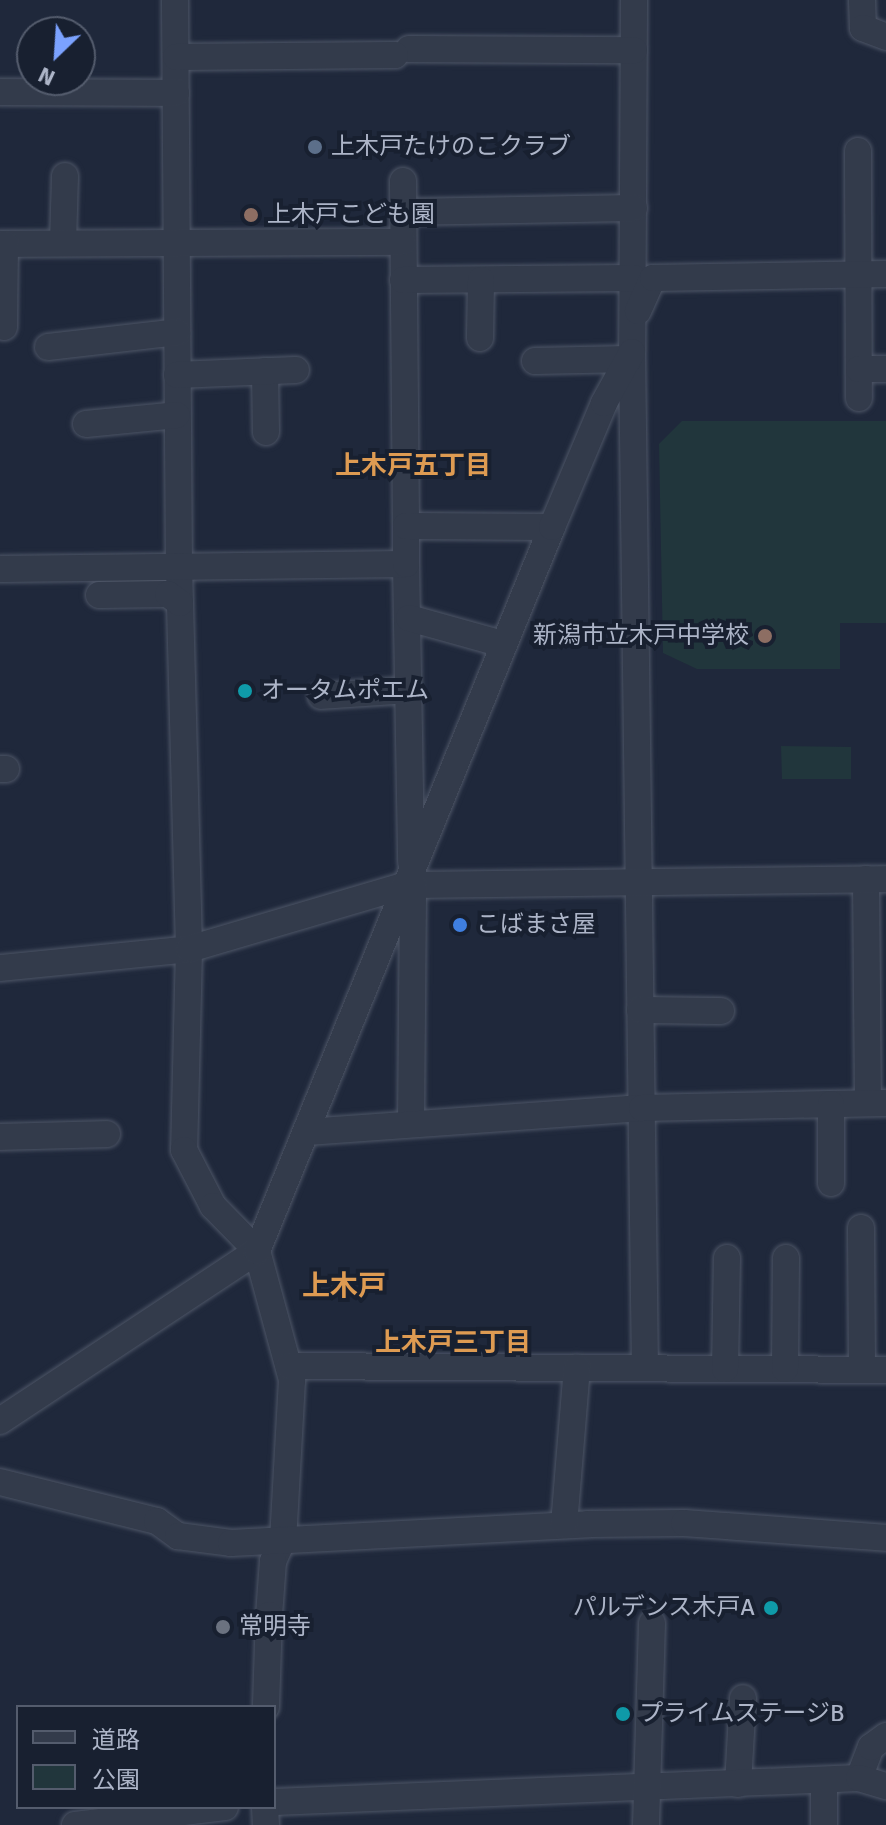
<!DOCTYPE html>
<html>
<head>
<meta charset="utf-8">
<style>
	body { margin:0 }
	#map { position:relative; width:886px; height:1825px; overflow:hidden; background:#1f283b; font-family:Signika,"Noto Sans JP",sans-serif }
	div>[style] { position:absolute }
	.green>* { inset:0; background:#21363c }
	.roads { filter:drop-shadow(0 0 2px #4d5566) drop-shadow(0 0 2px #4d5566) }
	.minor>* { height:26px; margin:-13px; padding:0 13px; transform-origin:13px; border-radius:13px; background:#333b4b }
	.dots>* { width:22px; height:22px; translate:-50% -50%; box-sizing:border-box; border:4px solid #182030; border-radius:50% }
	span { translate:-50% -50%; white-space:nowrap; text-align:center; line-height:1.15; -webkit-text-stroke:8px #182030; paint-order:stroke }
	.poi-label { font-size:24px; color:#adb5c8 }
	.left { translate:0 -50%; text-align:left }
	.right { translate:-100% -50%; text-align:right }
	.neighbourhood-label { font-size:26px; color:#de9b52; font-weight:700 }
	.quarter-label { font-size:28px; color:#de9b52; font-weight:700 }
	.legend { position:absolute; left:16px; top:1705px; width:260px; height:104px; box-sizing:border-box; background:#182030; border:2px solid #545c6d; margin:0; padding:10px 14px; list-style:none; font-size:24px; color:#adb5c8 }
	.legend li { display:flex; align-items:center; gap:16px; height:40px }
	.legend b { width:40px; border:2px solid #545c6d }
	.north { position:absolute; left:16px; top:16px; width:80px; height:80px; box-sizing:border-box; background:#182030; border:2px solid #545c6d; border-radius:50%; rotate:205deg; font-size:22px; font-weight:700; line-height:32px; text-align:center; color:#adb5c8 }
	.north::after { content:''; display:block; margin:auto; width:28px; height:36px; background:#7ba2ff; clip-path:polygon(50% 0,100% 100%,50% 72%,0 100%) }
</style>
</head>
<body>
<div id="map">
	<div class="green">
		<div style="clip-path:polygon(682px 421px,886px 421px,886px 623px,840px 623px,840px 669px,697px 669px,663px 653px,659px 444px)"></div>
		<div style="clip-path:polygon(781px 746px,851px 747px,851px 779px,782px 779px)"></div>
	</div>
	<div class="roads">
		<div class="minor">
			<div style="left:175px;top:0;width:566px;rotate:89.6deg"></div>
			<div style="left:179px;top:566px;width:383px;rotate:88.5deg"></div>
			<div style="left:189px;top:949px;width:201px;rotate:91.4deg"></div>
			<div style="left:184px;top:1150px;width:63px;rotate:62.6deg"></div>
			<div style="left:213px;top:1206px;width:63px;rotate:45.6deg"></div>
			<div style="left:257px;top:1251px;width:134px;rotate:74.8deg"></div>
			<div style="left:292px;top:1380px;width:159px;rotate:93.2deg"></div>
			<div style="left:283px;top:1539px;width:24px;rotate:114deg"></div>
			<div style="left:273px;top:1561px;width:54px;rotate:94.2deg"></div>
			<div style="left:269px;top:1615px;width:92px;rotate:91.9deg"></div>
			<div style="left:634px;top:0;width:352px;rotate:90.3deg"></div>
			<div style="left:632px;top:352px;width:1016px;rotate:89.27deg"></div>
			<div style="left:862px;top:0;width:28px;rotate:88deg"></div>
			<div style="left:863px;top:28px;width:25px;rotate:21deg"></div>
			<div style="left:409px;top:49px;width:225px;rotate:0.3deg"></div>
			<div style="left:176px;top:57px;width:219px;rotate:-0.5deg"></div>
			<div style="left:0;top:92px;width:176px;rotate:0.3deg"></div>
			<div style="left:858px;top:151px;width:247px;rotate:89.8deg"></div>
			<div style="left:403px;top:181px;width:345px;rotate:89.5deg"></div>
			<div style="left:403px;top:212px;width:231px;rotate:-1deg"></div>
			<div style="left:63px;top:243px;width:67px;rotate:-88.3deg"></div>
			<div style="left:0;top:244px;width:403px;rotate:-0.3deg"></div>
			<div style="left:403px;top:280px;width:231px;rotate:-0.5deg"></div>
			<div style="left:638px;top:311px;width:36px;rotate:-66deg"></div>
			<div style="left:653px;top:278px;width:233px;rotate:-1deg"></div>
			<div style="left:4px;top:327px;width:83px;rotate:-89.3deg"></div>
			<div style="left:480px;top:338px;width:58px;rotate:-89deg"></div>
			<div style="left:48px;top:347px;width:130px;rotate:-6.6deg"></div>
			<div style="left:535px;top:361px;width:94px;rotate:-1.2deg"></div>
			<div style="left:859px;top:369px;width:27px"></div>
			<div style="left:265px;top:371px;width:61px;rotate:89.1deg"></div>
			<div style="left:177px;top:375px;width:119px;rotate:-2.4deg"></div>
			<div style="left:86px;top:424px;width:91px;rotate:-5.6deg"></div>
			<div style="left:406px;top:564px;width:298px;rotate:89deg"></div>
			<div style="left:0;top:569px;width:406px;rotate:-0.7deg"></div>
			<div style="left:406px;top:564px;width:38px;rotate:-90deg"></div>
			<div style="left:406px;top:526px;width:146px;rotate:0.4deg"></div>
			<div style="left:99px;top:595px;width:69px;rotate:-0.8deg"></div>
			<div style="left:168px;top:594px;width:15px;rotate:37deg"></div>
			<div style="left:409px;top:618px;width:98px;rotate:15.5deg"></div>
			<div style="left:321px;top:696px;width:87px;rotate:-3.9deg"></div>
			<div style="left:0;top:769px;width:6px"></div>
			<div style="left:866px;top:879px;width:224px;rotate:89.5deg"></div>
			<div style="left:0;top:968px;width:190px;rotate:-5.7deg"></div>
			<div style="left:189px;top:949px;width:226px;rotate:-16.4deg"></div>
			<div style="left:406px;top:885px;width:480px;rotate:-0.7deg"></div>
			<div style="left:640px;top:1010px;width:81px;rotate:0.7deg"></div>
			<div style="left:411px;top:1124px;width:239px;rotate:-89.5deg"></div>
			<div style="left:307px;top:1132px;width:336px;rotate:-4.1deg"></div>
			<div style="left:642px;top:1108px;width:244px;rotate:-1.2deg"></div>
			<div style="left:0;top:1137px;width:107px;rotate:-1.6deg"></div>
			<div style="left:831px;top:1183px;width:79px;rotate:-90deg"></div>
			<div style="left:861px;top:1228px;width:141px;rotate:89.6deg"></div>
			<div style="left:289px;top:1366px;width:597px;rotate:0.38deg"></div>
			<div style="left:725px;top:1369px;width:111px;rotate:-89deg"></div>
			<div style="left:785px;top:1369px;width:111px;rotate:-89.5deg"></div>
			<div style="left:0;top:1421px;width:308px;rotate:-33.5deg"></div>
			<div style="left:257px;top:1251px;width:782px;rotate:-67.83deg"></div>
			<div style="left:552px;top:527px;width:134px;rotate:-67.2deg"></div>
			<div style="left:604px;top:403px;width:58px;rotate:-61.2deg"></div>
			<div style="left:0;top:1482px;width:162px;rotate:14deg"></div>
			<div style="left:157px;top:1521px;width:26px;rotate:36deg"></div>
			<div style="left:178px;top:1536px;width:53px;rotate:7.5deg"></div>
			<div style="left:231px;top:1543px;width:358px;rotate:-3deg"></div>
			<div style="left:588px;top:1524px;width:96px;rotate:-0.6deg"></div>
			<div style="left:684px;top:1523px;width:203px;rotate:4.2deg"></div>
			<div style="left:564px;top:1525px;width:158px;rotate:-85.3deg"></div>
			<div style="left:859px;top:1778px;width:33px;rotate:-69deg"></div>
			<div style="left:871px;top:1747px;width:19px;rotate:-36deg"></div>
			<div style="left:738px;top:1784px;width:86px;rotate:-86.7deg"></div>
			<div style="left:274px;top:1802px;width:585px;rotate:-2.35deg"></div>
			<div style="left:859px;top:1778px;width:28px;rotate:17deg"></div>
			<div style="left:265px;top:1807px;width:18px;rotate:87deg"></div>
			<div style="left:75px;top:1825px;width:151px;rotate:-6.8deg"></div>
			<div style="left:646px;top:1825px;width:202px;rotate:-88.3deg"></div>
			<div style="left:824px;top:1825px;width:44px;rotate:-90deg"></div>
		</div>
	</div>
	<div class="dots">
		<div style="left:315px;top:147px;background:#5c6f8a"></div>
		<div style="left:251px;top:215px;background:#8d6e63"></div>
		<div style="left:765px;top:636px;background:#8d6e63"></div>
		<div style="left:245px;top:691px;background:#0f9aa8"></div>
		<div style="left:460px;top:925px;background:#3f7fe0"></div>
		<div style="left:771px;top:1608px;background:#0f9aa8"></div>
		<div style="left:223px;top:1627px;background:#6b7280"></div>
		<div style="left:623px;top:1714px;background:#0f9aa8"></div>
	</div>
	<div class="poi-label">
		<span class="left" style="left:331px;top:147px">上木戸たけのこクラブ</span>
		<span class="left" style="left:267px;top:215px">上木戸こども園</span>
		<span class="right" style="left:749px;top:636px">新潟市立木戸中学校</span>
		<span class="left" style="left:261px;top:691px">オータムポエム</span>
		<span class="left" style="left:476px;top:925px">こばまさ屋</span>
		<span class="right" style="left:755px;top:1608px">パルデンス木戸A</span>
		<span class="left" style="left:239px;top:1627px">常明寺</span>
		<span class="left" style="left:639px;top:1714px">プライムステージB</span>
	</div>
	<div class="neighbourhood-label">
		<span style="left:413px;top:467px">上木戸五丁目</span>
		<span style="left:453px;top:1344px">上木戸三丁目</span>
	</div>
	<div class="quarter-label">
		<span style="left:344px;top:1286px">上木戸</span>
	</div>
	<ul class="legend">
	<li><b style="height:10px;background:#333b4b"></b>道路</li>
	<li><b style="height:22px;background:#21363c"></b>公園</li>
	</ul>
	<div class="north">N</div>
</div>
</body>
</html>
